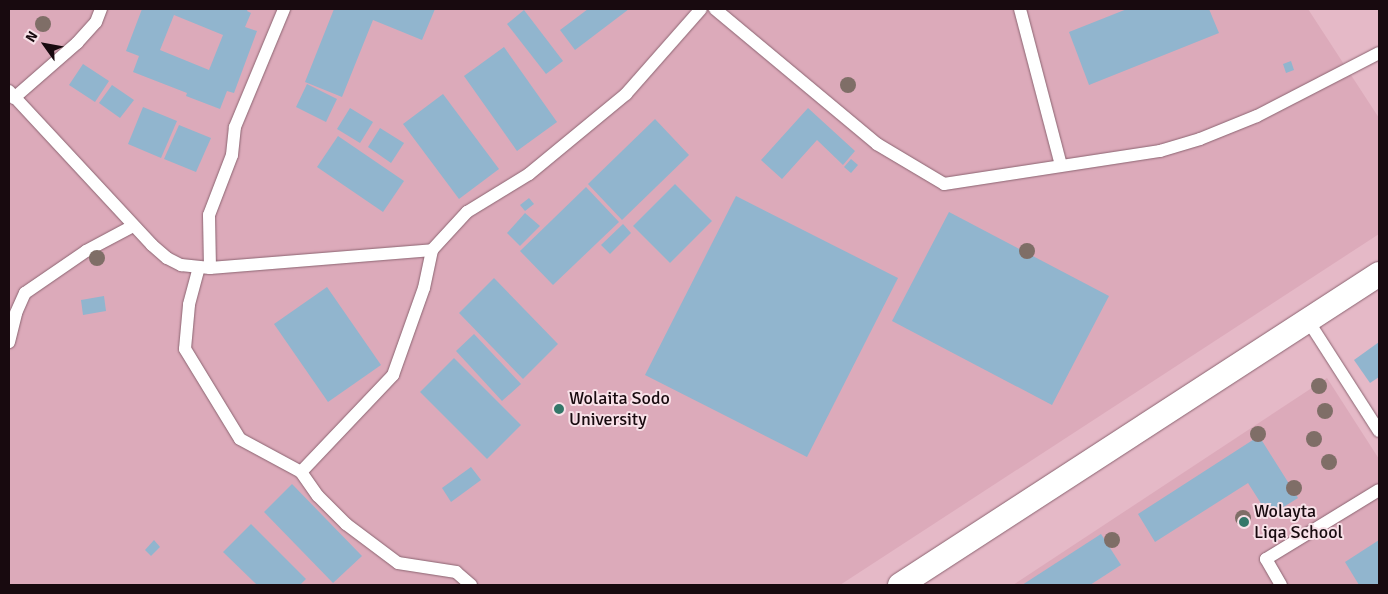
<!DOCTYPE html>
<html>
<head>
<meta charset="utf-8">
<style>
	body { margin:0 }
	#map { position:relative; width:1388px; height:594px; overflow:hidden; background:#e5b9c7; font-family:Signika,sans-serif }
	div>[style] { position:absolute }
	.built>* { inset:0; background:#dcaaba }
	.building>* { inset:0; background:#91b5ce }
	.roads { filter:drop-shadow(0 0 1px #8b6471) drop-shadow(0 0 1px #8b6471) }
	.service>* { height:12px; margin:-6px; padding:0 6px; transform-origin:6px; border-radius:6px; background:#fff }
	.minor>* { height:24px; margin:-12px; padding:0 12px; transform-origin:12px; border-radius:12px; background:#fff }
	.trees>* { width:16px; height:16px; margin:-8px; border-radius:50%; background:#7f6e67 }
	.dots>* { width:14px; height:14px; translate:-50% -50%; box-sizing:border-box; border:2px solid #f8e1e8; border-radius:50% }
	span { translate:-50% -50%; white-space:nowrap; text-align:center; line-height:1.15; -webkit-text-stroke:4px #f8e1e8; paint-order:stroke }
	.poi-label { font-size:18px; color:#180a0f }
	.left { translate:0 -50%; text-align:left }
	.frame { position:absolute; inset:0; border:10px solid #180a0f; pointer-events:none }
	.north { position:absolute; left:20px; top:20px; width:50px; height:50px; -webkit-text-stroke:4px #f8e1e8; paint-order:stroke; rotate:302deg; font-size:14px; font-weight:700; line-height:20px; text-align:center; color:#180a0f }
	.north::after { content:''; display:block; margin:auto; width:18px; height:22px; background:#180a0f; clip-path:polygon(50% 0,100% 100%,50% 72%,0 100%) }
</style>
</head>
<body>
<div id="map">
	<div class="built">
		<div style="clip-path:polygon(9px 9px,1308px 9px,1379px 118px,1379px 234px,840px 585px,9px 585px)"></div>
		<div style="clip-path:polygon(1327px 378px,1379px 459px,1379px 585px,1013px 585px)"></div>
	</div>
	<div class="building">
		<div style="clip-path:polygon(evenodd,142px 9px,248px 9px,247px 11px,251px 13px,245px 27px,257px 31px,234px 93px,227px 91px,220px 109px,186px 96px,187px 93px,133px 72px,139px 56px,126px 51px,142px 9px,174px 15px,223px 35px,209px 70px,160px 50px,174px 15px)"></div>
		<div style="clip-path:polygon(334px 9px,435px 9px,422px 40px,373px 20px,342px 97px,305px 82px)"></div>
		<div style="clip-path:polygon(588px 9px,629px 9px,575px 50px,560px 30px)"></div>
		<div style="clip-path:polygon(1127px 9px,1209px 9px,1219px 33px,1089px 85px,1069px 32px)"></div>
		<div style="clip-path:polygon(524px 10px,563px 61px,546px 74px,507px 24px)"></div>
		<div style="clip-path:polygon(504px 47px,557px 122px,517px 151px,464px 76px)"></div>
		<div style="clip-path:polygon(1291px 61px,1294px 70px,1286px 73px,1283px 64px)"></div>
		<div style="clip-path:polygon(83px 64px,109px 81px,95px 102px,69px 85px)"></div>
		<div style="clip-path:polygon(307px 84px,337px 99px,326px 122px,296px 107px)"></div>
		<div style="clip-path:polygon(112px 85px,134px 100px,120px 118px,99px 103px)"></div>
		<div style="clip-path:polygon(443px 94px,499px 169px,459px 199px,403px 124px)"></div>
		<div style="clip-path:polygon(143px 107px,177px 121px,161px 158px,128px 144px)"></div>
		<div style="clip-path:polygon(350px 108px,373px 122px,360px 143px,337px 129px)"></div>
		<div style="clip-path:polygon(808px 108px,855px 151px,843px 165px,817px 140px,782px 179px,761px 160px)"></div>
		<div style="clip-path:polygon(655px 119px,689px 155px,622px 220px,588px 184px)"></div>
		<div style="clip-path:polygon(179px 125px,211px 138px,196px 172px,164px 159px)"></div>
		<div style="clip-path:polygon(380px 128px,404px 143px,391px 163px,368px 147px)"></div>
		<div style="clip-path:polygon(338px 136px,404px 181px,383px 212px,317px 167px)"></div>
		<div style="clip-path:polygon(851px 159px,858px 165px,851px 173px,844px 167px)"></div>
		<div style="clip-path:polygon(675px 184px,712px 221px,670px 263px,633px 226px)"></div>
		<div style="clip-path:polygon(586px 187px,619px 222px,553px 285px,520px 251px)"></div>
		<div style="clip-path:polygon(736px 196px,898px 278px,807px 457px,645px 375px)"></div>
		<div style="clip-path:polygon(529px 198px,534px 204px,525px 211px,520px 205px)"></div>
		<div style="clip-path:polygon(949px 212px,1109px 296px,1052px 405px,892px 321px)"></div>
		<div style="clip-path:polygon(525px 213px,540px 226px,520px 246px,507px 233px)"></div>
		<div style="clip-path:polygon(623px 224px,631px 233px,610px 254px,601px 245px)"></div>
		<div style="clip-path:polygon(494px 278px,558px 344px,523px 379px,459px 313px)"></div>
		<div style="clip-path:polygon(327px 287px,381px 365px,328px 402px,274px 324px)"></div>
		<div style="clip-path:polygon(104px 296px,106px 311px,83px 315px,81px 300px)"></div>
		<div style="clip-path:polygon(474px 334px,521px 384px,502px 401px,456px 351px)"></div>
		<div style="clip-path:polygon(1379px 342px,1379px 377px,1370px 383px,1354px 360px)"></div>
		<div style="clip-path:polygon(454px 358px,521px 425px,487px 459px,420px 392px)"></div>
		<div style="clip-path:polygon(1259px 436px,1298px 498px,1269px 516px,1248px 483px,1155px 542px,1138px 514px)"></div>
		<div style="clip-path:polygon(471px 467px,481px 480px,451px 502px,442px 488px)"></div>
		<div style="clip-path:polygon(292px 484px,362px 556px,333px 583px,264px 512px)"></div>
		<div style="clip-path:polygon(251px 524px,306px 579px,300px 585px,257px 585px,223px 552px)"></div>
		<div style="clip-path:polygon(1101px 534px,1121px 565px,1090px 585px,1022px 585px)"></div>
		<div style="clip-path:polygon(154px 540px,160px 547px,151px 556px,145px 550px)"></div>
		<div style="clip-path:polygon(1379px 540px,1379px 585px,1359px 585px,1345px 562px)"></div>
	</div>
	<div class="roads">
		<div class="service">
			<div style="left:715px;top:9px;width:211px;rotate:39.8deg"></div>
			<div style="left:877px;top:144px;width:78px;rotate:30.8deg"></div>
			<div style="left:944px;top:184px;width:219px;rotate:-8.7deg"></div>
			<div style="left:1160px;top:151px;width:42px;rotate:-16.7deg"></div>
			<div style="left:1200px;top:139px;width:61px;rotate:-22deg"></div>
			<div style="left:1257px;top:116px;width:137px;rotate:-27.3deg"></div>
			<div style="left:1020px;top:9px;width:161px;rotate:75.3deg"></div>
			<div style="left:9px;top:91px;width:210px;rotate:47.1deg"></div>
			<div style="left:152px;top:245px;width:20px;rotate:41deg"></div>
			<div style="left:167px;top:258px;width:16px;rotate:27deg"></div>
			<div style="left:181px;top:265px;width:29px;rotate:6deg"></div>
			<div style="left:210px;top:268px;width:223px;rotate:-4.6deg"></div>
			<div style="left:432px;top:250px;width:52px;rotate:-47.4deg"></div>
			<div style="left:467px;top:212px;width:73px;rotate:-31.5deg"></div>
			<div style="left:529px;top:174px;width:126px;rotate:-39.5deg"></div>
			<div style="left:626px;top:94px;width:113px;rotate:-48.6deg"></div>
			<div style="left:14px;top:98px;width:84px;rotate:-41.1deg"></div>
			<div style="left:77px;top:43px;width:28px;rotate:-48deg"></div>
			<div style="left:96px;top:22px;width:14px;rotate:-69deg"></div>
			<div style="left:199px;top:267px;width:39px;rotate:105deg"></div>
			<div style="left:189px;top:305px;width:44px;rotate:95.2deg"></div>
			<div style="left:185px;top:349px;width:105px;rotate:58.6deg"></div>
			<div style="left:240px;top:439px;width:69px;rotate:28.4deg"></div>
			<div style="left:301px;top:472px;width:29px;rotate:55deg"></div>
			<div style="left:318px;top:496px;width:40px;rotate:45deg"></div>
			<div style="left:346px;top:524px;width:65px;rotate:36.9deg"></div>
			<div style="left:398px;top:563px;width:59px;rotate:8.8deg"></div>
			<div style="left:456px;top:572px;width:20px;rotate:41deg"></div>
			<div style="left:210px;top:268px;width:53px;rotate:-91.1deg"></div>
			<div style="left:209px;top:215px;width:64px;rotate:-69deg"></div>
			<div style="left:232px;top:155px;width:28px;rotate:-84deg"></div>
			<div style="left:235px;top:127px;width:128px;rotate:-67.4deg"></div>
			<div style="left:1307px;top:319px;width:133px;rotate:57.3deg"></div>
			<div style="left:9px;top:342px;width:30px;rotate:-76deg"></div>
			<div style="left:16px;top:313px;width:22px;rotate:-66deg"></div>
			<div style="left:25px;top:293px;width:74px;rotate:-34.5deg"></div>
			<div style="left:86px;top:251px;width:53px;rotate:-28deg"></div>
			<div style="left:301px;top:472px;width:134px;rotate:-46.5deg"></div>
			<div style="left:393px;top:375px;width:92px;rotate:-70.4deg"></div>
			<div style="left:424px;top:288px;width:39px;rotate:-78deg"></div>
			<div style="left:1281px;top:585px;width:30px;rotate:-120deg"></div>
			<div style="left:1266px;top:559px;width:132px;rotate:-31.4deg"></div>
		</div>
		<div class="minor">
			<div style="left:900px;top:585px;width:571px;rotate:-32.99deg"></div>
		</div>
	</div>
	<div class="trees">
		<div style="left:43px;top:24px"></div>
		<div style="left:848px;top:85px"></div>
		<div style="left:1027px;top:251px"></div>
		<div style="left:97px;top:258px"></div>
		<div style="left:1319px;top:386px"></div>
		<div style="left:1325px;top:411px"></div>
		<div style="left:1258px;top:434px"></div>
		<div style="left:1314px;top:439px"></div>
		<div style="left:1329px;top:462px"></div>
		<div style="left:1294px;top:488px"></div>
		<div style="left:1243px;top:518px"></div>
		<div style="left:1112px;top:540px"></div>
	</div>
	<div class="dots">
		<div style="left:559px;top:409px;background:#347769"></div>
		<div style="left:1244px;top:522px;background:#347769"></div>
	</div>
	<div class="poi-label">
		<span class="left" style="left:569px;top:409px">Wolaita Sodo<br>University</span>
		<span class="left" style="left:1254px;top:522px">Wolayta<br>Liqa School</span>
	</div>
	<div class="frame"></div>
	<div class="north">N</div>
</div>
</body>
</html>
